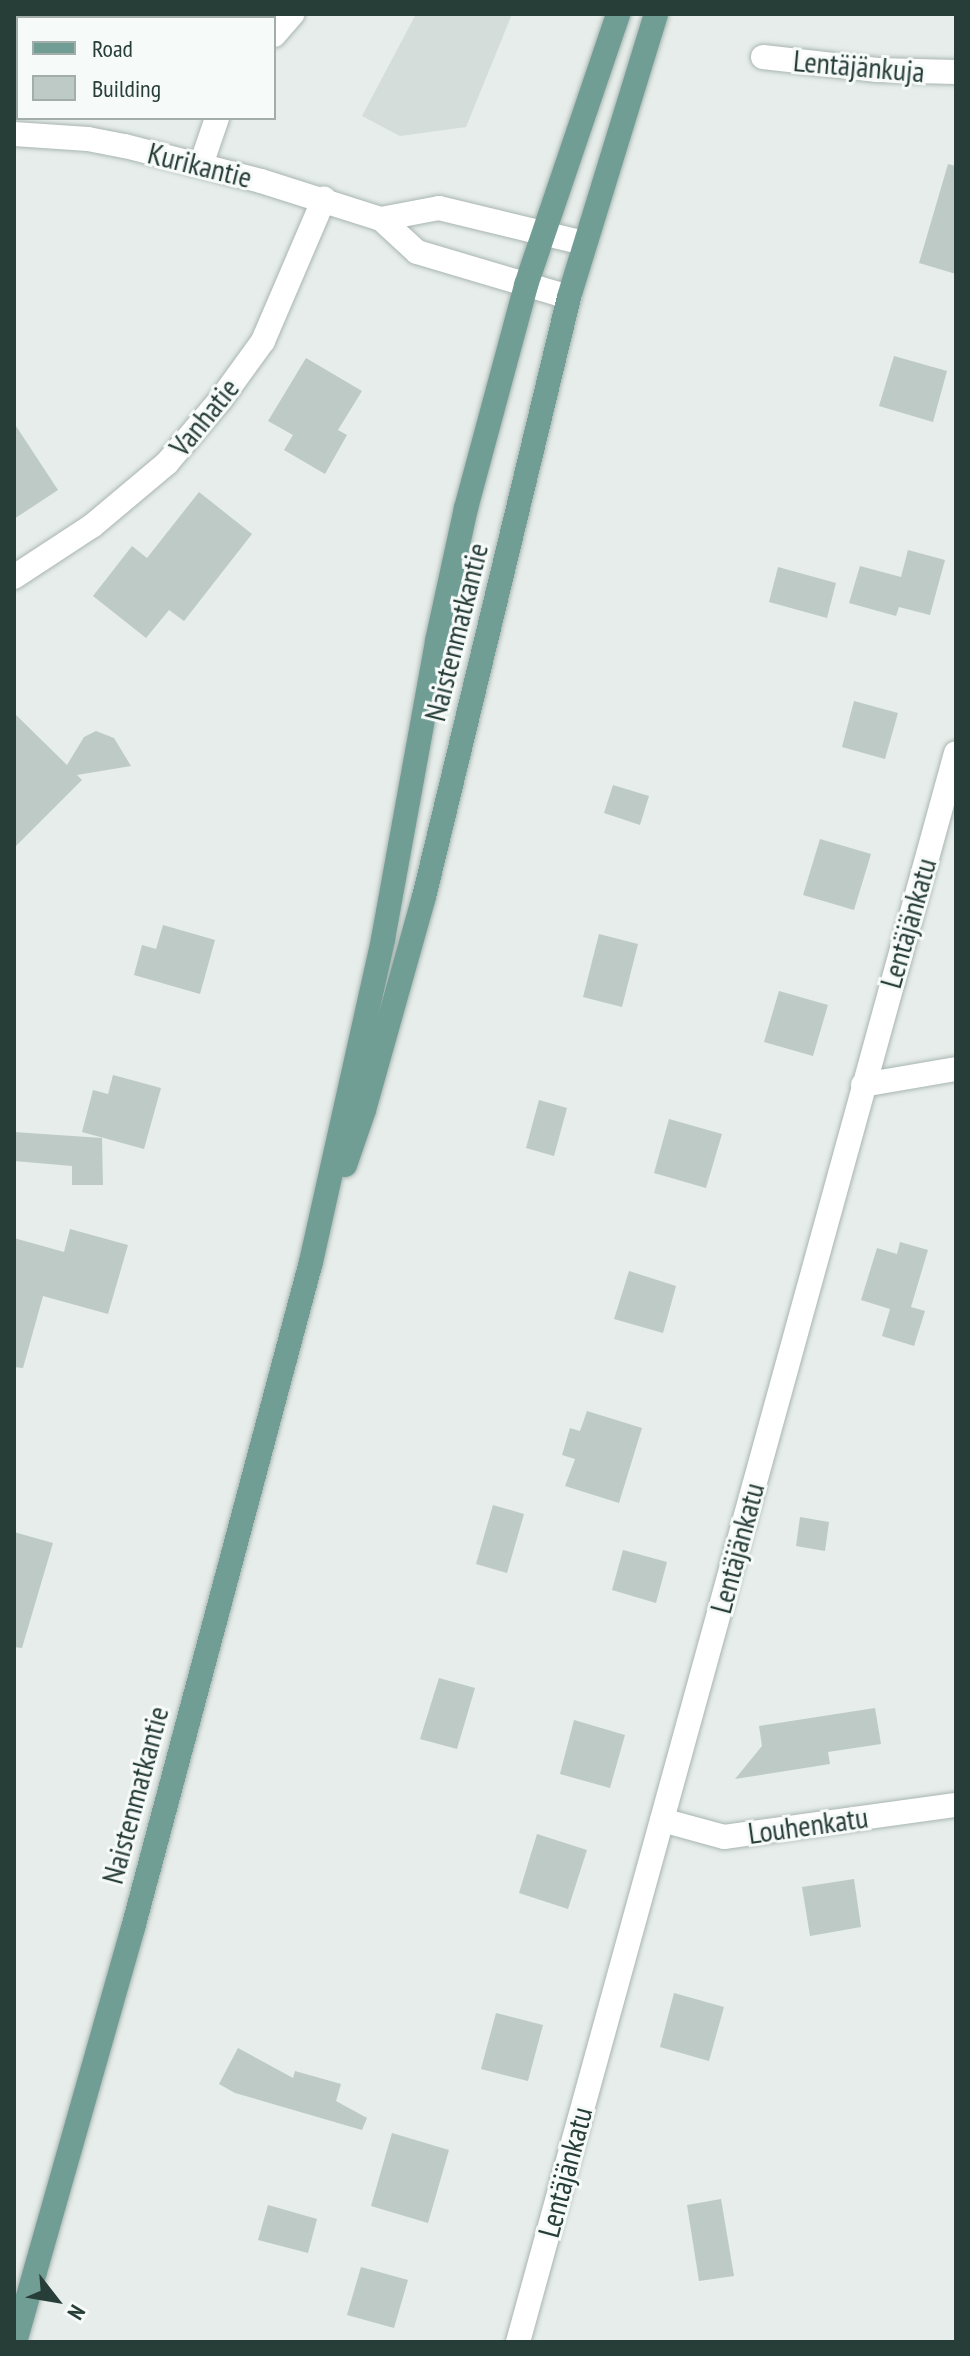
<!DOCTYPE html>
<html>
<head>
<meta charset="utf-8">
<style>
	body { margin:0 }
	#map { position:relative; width:970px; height:2356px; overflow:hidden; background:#e6edea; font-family:"PT Sans Narrow",sans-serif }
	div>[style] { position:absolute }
	.built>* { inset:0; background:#d4ddd9 }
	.building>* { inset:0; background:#becac6 }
	.roads { filter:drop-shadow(0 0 2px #a9b5b1) drop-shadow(0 0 2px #a9b5b1) }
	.street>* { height:24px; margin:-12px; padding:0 12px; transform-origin:12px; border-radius:12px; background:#fff }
	.secondary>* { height:24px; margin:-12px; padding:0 12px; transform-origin:12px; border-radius:12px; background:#fff }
	.primary>* { height:24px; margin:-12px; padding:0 12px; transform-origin:12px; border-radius:12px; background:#709d94 }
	span { translate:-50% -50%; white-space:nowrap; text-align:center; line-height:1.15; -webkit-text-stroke:6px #f6faf8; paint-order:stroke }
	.street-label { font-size:30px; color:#273d38 }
	.frame { position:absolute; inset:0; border:16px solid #273d38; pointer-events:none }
	.legend { position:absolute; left:16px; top:16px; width:260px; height:104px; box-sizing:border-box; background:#f6faf8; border:2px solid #a3aeab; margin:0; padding:10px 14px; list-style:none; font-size:24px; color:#273d38 }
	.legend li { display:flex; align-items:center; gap:16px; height:40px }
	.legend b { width:40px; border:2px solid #a3aeab }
	.north { position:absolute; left:16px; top:2260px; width:80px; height:80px; -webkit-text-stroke:6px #f6faf8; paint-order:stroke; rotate:121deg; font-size:22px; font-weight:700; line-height:32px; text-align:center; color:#273d38 }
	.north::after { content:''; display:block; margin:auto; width:28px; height:36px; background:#273d38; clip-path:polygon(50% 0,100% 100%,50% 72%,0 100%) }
</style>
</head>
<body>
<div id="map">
	<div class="built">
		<div style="clip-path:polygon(416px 14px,512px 14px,466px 127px,400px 136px,362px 116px)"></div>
	</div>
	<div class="building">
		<div style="clip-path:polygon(948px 164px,956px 166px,956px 274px,919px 263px)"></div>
		<div style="clip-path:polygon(894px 356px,947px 371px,933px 422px,879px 406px)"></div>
		<div style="clip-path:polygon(306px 358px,362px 391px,338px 430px,347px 435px,325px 474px,284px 450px,293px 435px,268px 421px)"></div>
		<div style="clip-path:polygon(14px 423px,58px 490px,14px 519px)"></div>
		<div style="clip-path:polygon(199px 492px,252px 534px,184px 621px,169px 610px,146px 638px,93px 596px,132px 546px,147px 558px)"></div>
		<div style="clip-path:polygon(908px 550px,945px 560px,930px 615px,899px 607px,896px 616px,849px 603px,860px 566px,901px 577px)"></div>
		<div style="clip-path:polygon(778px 567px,836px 583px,827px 618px,769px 602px)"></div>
		<div style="clip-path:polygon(854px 701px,898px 713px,885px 759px,842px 747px)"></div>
		<div style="clip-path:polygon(14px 713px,67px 765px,84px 737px,96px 731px,114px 738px,131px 766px,77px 775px,82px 780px,14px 848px)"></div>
		<div style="clip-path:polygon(613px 785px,649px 796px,640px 825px,604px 813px)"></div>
		<div style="clip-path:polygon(820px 839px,871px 854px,854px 910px,803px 895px)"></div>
		<div style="clip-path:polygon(163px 925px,215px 940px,200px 994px,134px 975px,142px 945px,156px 949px)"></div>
		<div style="clip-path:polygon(599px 934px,638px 944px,622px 1007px,583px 997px)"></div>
		<div style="clip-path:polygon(779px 991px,828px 1005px,813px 1056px,764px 1042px)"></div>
		<div style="clip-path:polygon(113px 1075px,161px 1088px,144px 1149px,82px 1132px,93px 1090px,108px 1094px)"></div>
		<div style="clip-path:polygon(539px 1100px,567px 1108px,554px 1156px,526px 1148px)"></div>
		<div style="clip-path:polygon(669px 1119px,722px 1134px,706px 1188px,654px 1173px)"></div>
		<div style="clip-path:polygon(14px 1132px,102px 1138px,103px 1185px,72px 1185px,72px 1166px,14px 1161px)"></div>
		<div style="clip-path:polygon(70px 1229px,128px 1245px,108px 1314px,43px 1296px,23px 1368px,14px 1367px,14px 1238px,64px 1252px)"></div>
		<div style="clip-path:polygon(900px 1242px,928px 1250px,911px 1307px,925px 1311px,914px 1346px,882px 1336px,890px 1309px,861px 1300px,877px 1248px,897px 1254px)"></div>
		<div style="clip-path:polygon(629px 1271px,676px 1286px,663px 1333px,614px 1319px)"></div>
		<div style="clip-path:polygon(587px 1411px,642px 1428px,619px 1503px,565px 1486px,575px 1459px,562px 1455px,570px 1428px,580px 1431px)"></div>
		<div style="clip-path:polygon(493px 1505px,524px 1514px,507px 1573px,476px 1564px)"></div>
		<div style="clip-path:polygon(800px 1517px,829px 1522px,825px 1551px,796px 1546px)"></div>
		<div style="clip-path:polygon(14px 1532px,53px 1543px,22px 1648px,14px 1647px)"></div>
		<div style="clip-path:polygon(623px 1550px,667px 1562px,656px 1603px,612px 1590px)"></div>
		<div style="clip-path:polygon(439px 1678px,475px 1688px,457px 1749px,420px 1739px)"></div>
		<div style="clip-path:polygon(875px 1708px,881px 1744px,828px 1752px,830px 1764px,735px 1779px,762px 1746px,759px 1726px)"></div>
		<div style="clip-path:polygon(574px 1720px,625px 1735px,610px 1788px,560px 1774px)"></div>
		<div style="clip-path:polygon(537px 1834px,587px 1850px,568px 1909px,519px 1893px)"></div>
		<div style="clip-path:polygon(854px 1879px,861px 1927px,810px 1936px,802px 1887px)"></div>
		<div style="clip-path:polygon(674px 1993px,724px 2007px,709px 2061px,660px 2047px)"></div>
		<div style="clip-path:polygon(496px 2013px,543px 2025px,528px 2081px,481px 2069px)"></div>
		<div style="clip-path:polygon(238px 2048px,293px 2078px,295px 2071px,341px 2084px,336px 2101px,367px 2118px,362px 2130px,235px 2093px,219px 2084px)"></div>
		<div style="clip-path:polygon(392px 2133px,449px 2150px,428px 2223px,371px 2206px)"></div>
		<div style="clip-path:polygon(721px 2199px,734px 2276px,699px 2281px,687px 2205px)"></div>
		<div style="clip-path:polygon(268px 2205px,317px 2219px,308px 2253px,258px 2240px)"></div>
		<div style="clip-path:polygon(361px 2267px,408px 2280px,394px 2328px,347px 2315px)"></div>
	</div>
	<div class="roads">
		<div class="street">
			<div style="left:274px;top:35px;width:28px;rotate:-49deg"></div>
			<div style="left:763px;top:57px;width:115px;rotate:6.5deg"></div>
			<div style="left:877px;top:70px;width:79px;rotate:1.5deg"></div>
			<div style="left:201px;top:165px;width:50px;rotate:-71.2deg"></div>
			<div style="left:14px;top:577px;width:93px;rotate:-33.2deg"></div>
			<div style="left:92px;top:526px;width:98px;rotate:-40deg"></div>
			<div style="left:167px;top:463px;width:84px;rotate:-49.8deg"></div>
			<div style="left:221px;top:399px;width:72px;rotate:-54.1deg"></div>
			<div style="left:263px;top:341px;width:155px;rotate:-66.8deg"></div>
			<div style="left:863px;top:1085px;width:94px;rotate:-9.8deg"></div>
			<div style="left:662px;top:1820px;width:64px;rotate:15.3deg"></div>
			<div style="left:724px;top:1837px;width:234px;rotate:-7.9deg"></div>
			<div style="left:518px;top:2342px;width:1648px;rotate:-74.59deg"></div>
		</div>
		<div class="secondary">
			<div style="left:14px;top:134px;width:74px;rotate:3.9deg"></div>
			<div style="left:88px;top:139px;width:38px;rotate:11deg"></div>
			<div style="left:125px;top:146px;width:140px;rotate:14.4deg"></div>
			<div style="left:261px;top:181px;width:126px;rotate:17.6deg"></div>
			<div style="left:381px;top:219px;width:49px;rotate:42.5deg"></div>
			<div style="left:417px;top:252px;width:159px;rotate:16.5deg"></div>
			<div style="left:381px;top:219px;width:59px;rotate:-10.7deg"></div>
			<div style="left:439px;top:208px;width:149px;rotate:13.6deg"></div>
		</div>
		<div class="primary">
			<div style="left:345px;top:1165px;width:58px;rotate:-70.9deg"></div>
			<div style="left:364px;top:1110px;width:221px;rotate:-74.3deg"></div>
			<div style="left:424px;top:897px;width:617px;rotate:-76.41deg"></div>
			<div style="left:569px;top:297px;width:296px;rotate:-72.9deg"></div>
			<div style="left:15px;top:2342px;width:430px;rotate:-74.1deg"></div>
			<div style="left:133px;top:1928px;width:689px;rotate:-75.04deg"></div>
			<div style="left:311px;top:1262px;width:331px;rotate:-77.4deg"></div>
			<div style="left:383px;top:939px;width:303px;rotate:-79.7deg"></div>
			<div style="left:437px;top:641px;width:136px;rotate:-77.7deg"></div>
			<div style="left:466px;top:508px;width:231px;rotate:-74.9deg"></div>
			<div style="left:526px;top:285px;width:286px;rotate:-71.2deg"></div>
		</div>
	</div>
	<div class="street-label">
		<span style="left:859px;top:66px;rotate:5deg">Lentäjänkuja</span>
		<span style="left:200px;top:165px;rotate:14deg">Kurikantie</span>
		<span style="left:204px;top:417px;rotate:-51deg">Vanhatie</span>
		<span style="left:456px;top:632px;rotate:-76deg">Naistenmatkantie</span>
		<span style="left:908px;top:923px;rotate:-74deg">Lentäjänkatu</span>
		<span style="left:737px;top:1548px;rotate:-75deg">Lentäjänkatu</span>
		<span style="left:135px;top:1795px;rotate:-75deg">Naistenmatkantie</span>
		<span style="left:808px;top:1825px;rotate:-8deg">Louhenkatu</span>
		<span style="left:565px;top:2172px;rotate:-75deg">Lentäjänkatu</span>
	</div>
	<div class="frame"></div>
	<ul class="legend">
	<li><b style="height:10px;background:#709d94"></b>Road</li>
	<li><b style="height:22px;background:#becac6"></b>Building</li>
	</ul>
	<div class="north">N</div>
</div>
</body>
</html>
